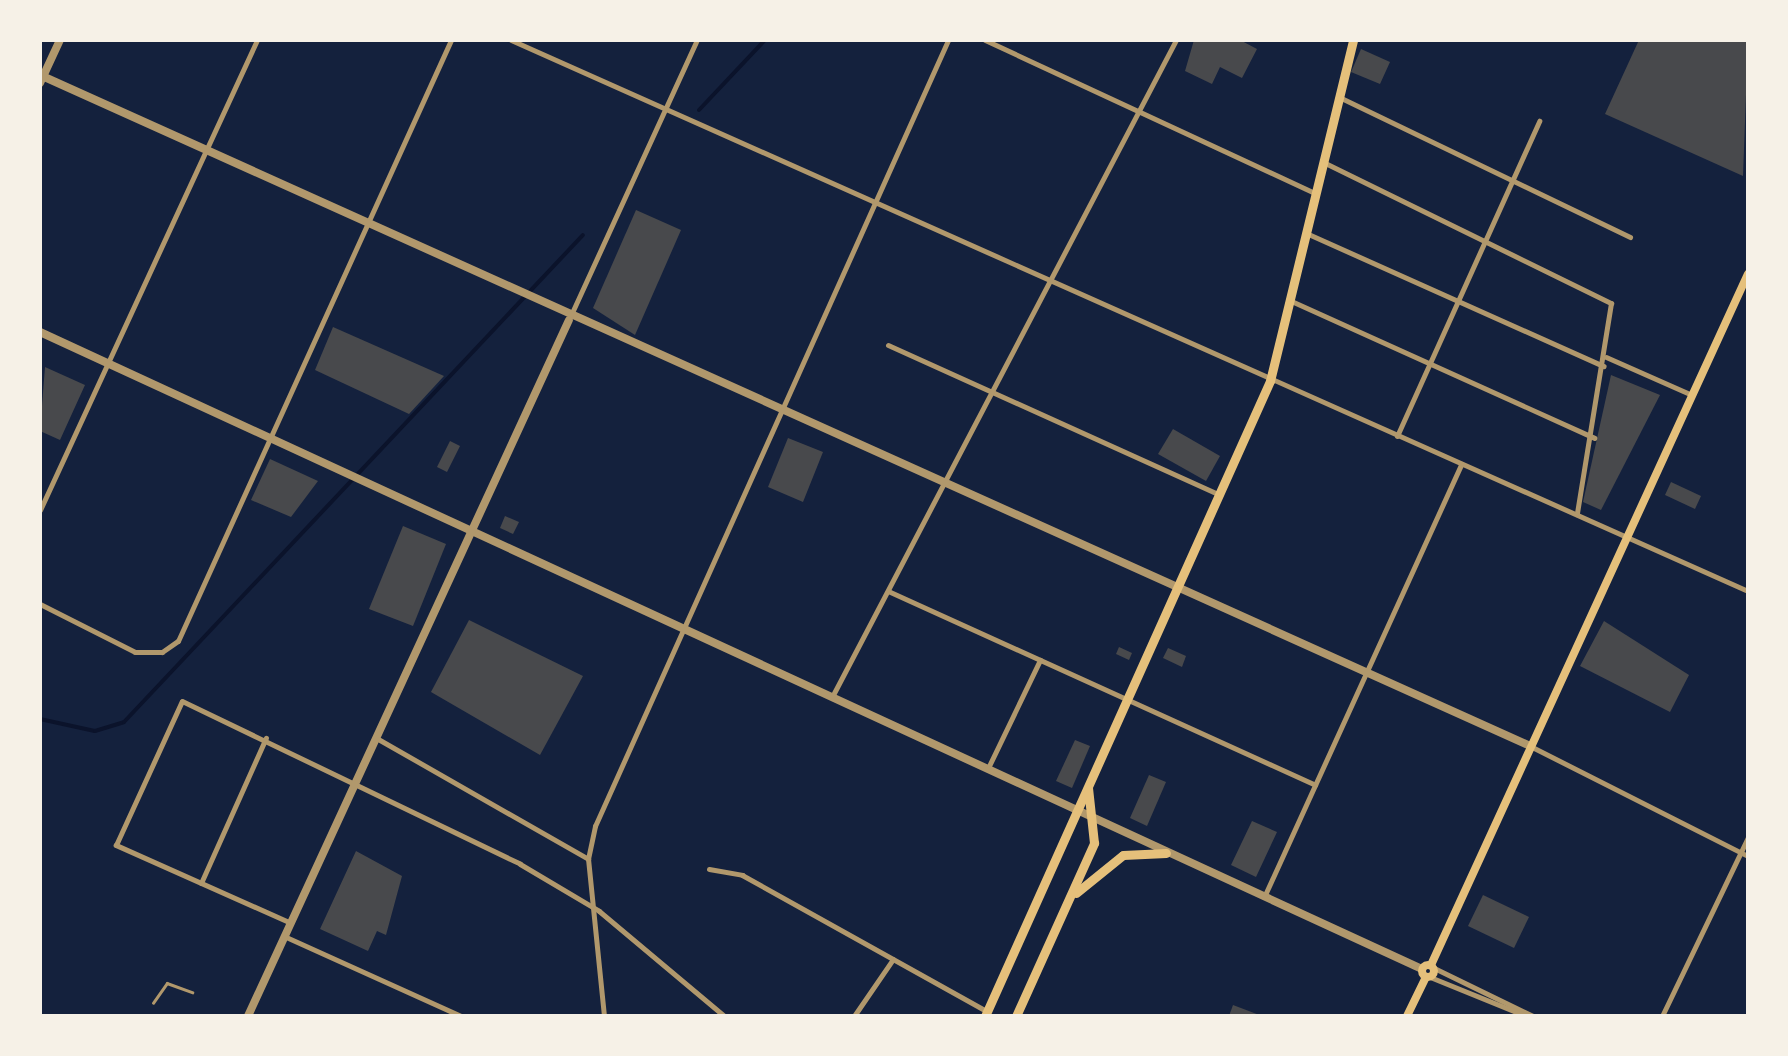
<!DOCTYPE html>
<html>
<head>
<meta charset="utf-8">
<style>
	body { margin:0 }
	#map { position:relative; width:1788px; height:1056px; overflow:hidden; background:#14213d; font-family:"IBM Plex Serif",serif }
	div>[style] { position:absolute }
	.stream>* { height:4px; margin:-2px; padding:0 2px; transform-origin:2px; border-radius:2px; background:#0b132b }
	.building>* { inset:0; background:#48494c }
	.service>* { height:2.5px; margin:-1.25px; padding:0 1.25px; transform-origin:1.25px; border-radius:1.25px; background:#b1986c }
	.minor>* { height:5px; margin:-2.5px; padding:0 2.5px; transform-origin:2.5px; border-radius:2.5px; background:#b1986c }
	.tertiary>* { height:8px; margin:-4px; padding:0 4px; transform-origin:4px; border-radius:4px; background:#b1986c }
	.secondary>* { height:8px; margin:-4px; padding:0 4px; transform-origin:4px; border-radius:4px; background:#e5c07b }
	.secondary>.ring { margin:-4px; padding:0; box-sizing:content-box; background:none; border:8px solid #e5c07b; border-radius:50% }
	.primary>* { height:9px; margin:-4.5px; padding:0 4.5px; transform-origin:4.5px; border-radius:4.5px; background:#e5c07b }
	span { translate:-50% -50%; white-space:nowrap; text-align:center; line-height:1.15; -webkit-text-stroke:9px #f6f1e7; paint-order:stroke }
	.frame { position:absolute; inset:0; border:42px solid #f6f1e7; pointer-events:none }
</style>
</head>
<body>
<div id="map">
	<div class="stream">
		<div style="left:699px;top:110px;width:96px;rotate:-46.7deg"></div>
		<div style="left:40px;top:719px;width:56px;rotate:12.3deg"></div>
		<div style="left:95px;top:731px;width:30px;rotate:-17deg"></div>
		<div style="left:124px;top:722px;width:669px;rotate:-46.7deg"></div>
	</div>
	<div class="building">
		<div style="clip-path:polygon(1194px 40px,1240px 40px,1257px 49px,1242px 78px,1220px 67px,1212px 84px,1185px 71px)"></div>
		<div style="clip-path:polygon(1639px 40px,1748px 40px,1743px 176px,1605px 114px)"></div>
		<div style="clip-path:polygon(1361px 49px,1390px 62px,1380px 84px,1351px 72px)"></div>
		<div style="clip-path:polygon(636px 210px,681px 230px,635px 335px,593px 308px)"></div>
		<div style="clip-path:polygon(333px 327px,444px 376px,409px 414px,315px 370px)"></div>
		<div style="clip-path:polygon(45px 367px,85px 385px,60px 440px,40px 431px)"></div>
		<div style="clip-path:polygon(1611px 375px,1660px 395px,1601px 510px,1583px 502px)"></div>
		<div style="clip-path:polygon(1173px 429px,1220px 456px,1206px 481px,1158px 454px)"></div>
		<div style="clip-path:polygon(788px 438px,823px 452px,803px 502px,768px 487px)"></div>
		<div style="clip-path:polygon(450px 441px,460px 446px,447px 472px,437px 467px)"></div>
		<div style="clip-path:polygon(270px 459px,318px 481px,291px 517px,251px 500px)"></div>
		<div style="clip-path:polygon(1671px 482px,1701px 496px,1695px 509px,1665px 495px)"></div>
		<div style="clip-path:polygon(505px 516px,519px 522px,513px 534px,500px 528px)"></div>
		<div style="clip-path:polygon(403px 526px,446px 544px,413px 626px,369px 609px)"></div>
		<div style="clip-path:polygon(469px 620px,583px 676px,540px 755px,431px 692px)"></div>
		<div style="clip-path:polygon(1604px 621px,1689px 675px,1670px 712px,1580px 666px)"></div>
		<div style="clip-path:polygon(1119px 647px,1132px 653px,1129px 660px,1116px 654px)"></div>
		<div style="clip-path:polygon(1168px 648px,1186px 656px,1182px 667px,1163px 658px)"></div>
		<div style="clip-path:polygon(1075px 740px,1090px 746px,1072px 788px,1056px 781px)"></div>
		<div style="clip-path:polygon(1149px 775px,1166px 782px,1147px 826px,1130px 818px)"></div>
		<div style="clip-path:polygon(1252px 821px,1277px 832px,1256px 877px,1231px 865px)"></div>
		<div style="clip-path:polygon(356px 851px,402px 876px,386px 935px,377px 931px,368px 951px,320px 929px)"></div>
		<div style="clip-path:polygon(1483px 895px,1529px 917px,1514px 948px,1468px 926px)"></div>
		<div style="clip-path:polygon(1233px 1005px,1262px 1016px,1229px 1016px)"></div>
	</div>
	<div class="service">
		<div style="left:153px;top:1003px;width:24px;rotate:-55deg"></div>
		<div style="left:167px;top:983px;width:27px;rotate:20deg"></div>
	</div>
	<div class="minor">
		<div style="left:511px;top:40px;width:1354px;rotate:24.01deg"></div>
		<div style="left:985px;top:40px;width:364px;rotate:24.9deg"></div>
		<div style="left:1339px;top:97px;width:323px;rotate:25.7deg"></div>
		<div style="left:1323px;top:162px;width:321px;rotate:26.1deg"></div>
		<div style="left:1611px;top:303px;width:214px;rotate:99.2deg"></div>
		<div style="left:1306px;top:233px;width:326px;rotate:24.1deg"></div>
		<div style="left:1289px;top:300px;width:335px;rotate:24.3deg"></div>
		<div style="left:570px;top:317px;width:305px;rotate:-65.4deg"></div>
		<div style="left:888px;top:345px;width:362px;rotate:24.3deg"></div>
		<div style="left:1606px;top:357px;width:94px;rotate:23.8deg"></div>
		<div style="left:1397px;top:436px;width:346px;rotate:-65.7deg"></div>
		<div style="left:40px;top:510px;width:518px;rotate:-65.22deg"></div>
		<div style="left:888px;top:591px;width:469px;rotate:24.4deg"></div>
		<div style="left:40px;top:604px;width:106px;rotate:26.8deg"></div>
		<div style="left:135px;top:652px;width:27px"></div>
		<div style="left:162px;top:652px;width:19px;rotate:-35deg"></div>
		<div style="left:178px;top:641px;width:660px;rotate:-65.57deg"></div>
		<div style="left:834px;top:693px;width:737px;rotate:-62.36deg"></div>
		<div style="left:378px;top:739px;width:242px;rotate:29.7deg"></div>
		<div style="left:1532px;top:747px;width:242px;rotate:26.8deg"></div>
		<div style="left:988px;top:768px;width:120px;rotate:-64.3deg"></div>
		<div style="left:709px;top:869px;width:34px;rotate:10deg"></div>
		<div style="left:742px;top:875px;width:278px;rotate:29.1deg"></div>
		<div style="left:201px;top:883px;width:159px;rotate:-65.9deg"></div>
		<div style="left:1264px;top:897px;width:476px;rotate:-65.5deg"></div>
		<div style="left:291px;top:923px;width:192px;rotate:-156deg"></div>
		<div style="left:116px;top:845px;width:158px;rotate:-65.4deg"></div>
		<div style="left:182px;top:701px;width:375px;rotate:25.7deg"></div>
		<div style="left:520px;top:864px;width:92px;rotate:30.7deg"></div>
		<div style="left:599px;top:911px;width:163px;rotate:40deg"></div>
		<div style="left:286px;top:937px;width:192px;rotate:24.3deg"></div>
		<div style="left:1434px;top:968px;width:110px;rotate:25.9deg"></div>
		<div style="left:1430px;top:977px;width:104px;rotate:22.1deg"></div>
		<div style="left:604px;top:1016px;width:158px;rotate:-95.8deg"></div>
		<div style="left:588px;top:859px;width:34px;rotate:-78deg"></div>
		<div style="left:595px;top:826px;width:862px;rotate:-65.81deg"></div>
		<div style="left:854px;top:1016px;width:69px;rotate:-55.6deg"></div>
		<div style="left:1662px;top:1016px;width:199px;rotate:-64.3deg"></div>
	</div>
	<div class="tertiary">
		<div style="left:40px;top:75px;width:1634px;rotate:24.24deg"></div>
		<div style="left:40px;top:83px;width:47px;rotate:-65.1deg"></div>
		<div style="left:40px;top:332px;width:1522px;rotate:24.75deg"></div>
		<div style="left:248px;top:1016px;width:766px;rotate:-65.24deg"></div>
	</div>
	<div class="secondary">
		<div class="ring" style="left:1422px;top:965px;width:4px;height:4px"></div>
		<div style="left:1431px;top:965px;width:760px;rotate:-65.36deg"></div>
		<div style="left:1407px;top:1016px;width:43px;rotate:-64deg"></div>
	</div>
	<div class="primary">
		<div style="left:1076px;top:893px;width:60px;rotate:-39deg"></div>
		<div style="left:1123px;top:855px;width:43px;rotate:-2.7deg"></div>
		<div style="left:985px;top:1016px;width:696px;rotate:-65.83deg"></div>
		<div style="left:1270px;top:381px;width:351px;rotate:-76.3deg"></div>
		<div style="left:1016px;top:1016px;width:190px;rotate:-65.7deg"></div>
		<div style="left:1094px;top:843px;width:55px;rotate:-96.2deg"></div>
	</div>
	<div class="frame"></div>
</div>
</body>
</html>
